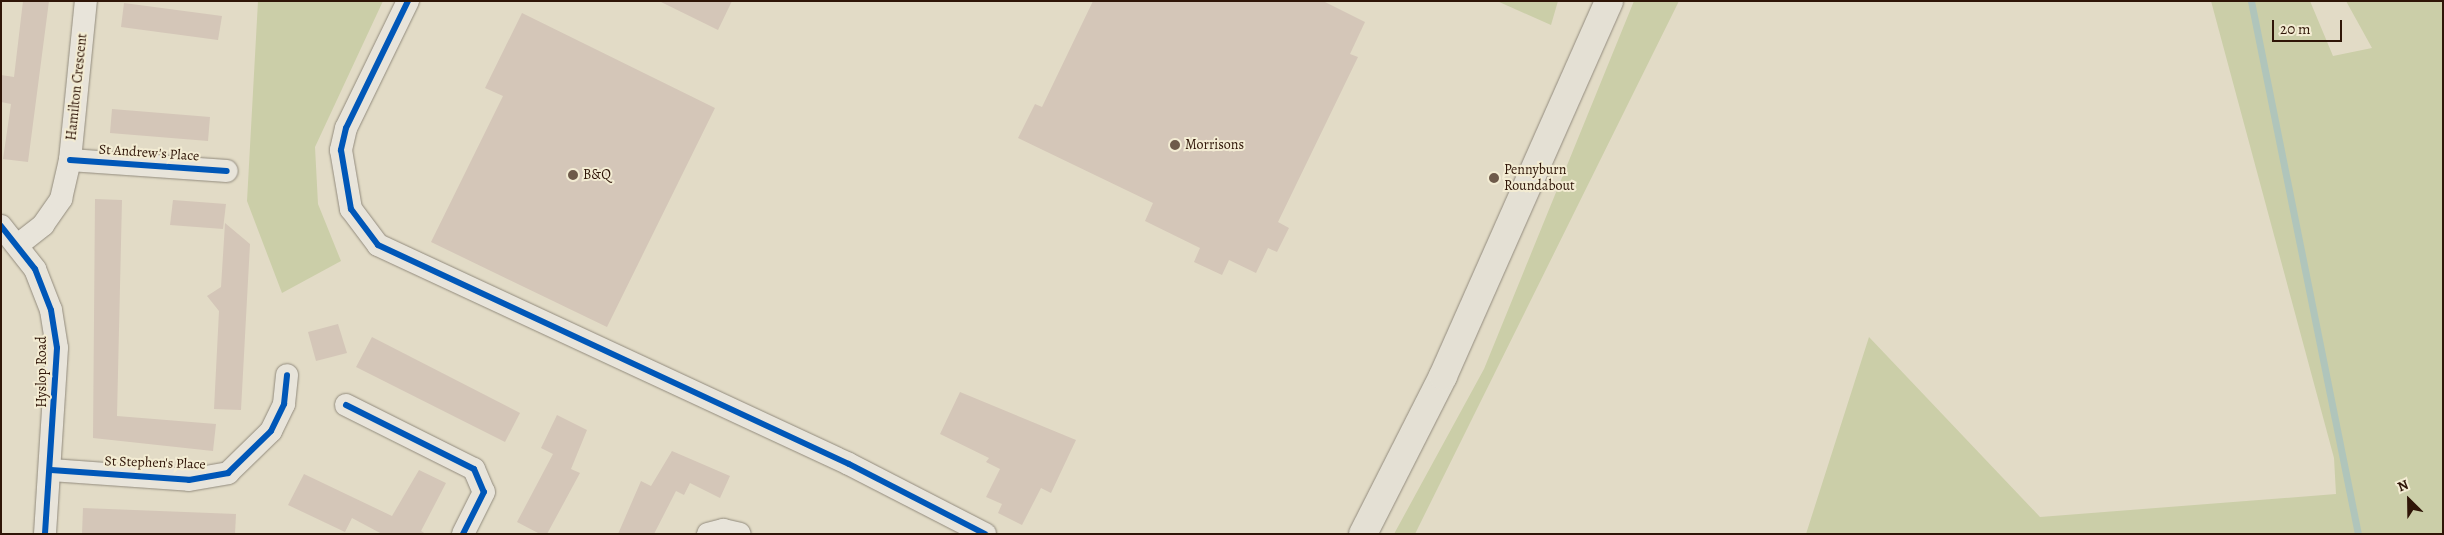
<!DOCTYPE html>
<html>
<head>
<meta charset="utf-8">
<style>
	body { margin:0 }
	#map { position:relative; width:2444px; height:535px; overflow:hidden; background:#e2dbc6; font-family:Alegreya,serif }
	div>[style] { position:absolute }
	.green>* { inset:0; background:#cbcea8 }
	.stream>* { height:7px; margin:-3.5px; padding:0 3.5px; transform-origin:3.5px; border-radius:3.5px; background:#b0c5bb }
	.building>* { inset:0; background:#d4c6b8 }
	.roads { filter:drop-shadow(0 0 1px #928b7d) drop-shadow(0 0 1px #928b7d) }
	.street>* { height:22px; margin:-11px; padding:0 11px; transform-origin:11px; border-radius:11px; background:#e8e4da }
	.primary>* { height:28px; margin:-14px; padding:0 14px; transform-origin:14px; border-radius:14px; background:#e4e0d4 }
	.cycleway>* { height:6px; margin:-3px; padding:0 3px; transform-origin:3px; border-radius:3px; background:#0057b8 }
	.dots>* { width:14px; height:14px; translate:-50% -50%; box-sizing:border-box; border:2px solid #f3ecd3; border-radius:50% }
	span { translate:-50% -50%; white-space:nowrap; text-align:center; line-height:1.15; -webkit-text-stroke:4px #f3ecd3; paint-order:stroke }
	.street-label { font-size:14px; color:#2f1507 }
	.poi-label { font-size:14px; color:#2f1507 }
	.left { translate:0 -50%; text-align:left }
	.frame { position:absolute; inset:0; border:2px solid #2f1507; pointer-events:none }
	.north { position:absolute; left:2384px; top:475px; width:50px; height:50px; -webkit-text-stroke:4px #f3ecd3; paint-order:stroke; rotate:337deg; font-size:14px; font-weight:700; line-height:20px; text-align:center; color:#2f1507 }
	.north::after { content:''; display:block; margin:auto; width:18px; height:22px; background:#2f1507; clip-path:polygon(50% 0,100% 100%,50% 72%,0 100%) }
	.scale { position:absolute; left:2272px; top:20px; width:70px; height:22px; box-sizing:border-box; border:2px solid #2f1507; border-top:0; padding-left:6px; font-size:15px; line-height:18px; white-space:nowrap; color:#2f1507; -webkit-text-stroke:4px #f3ecd3; paint-order:stroke }
</style>
</head>
<body>
<div id="map">
	<div class="green">
		<div style="clip-path:polygon(258px 1px,383px 1px,315px 147px,318px 204px,341px 261px,282px 293px,247px 201px)"></div>
		<div style="clip-path:polygon(1497px 1px,1558px 1px,1551px 25px)"></div>
		<div style="clip-path:polygon(1634px 1px,1679px 1px,1415px 534px,1394px 534px,1484px 369px)"></div>
		<div style="clip-path:polygon(2211px 1px,2310px 1px,2333px 56px,2372px 48px,2346px 1px,2443px 1px,2443px 534px,1806px 534px,1869px 337px,2040px 517px,2336px 494px,2334px 458px)"></div>
	</div>
	<div class="stream">
		<div style="left:2251px;top:1px;width:544px;rotate:78.65deg"></div>
	</div>
	<div class="building">
		<div style="clip-path:polygon(23px 1px,49px 1px,28px 162px,3px 159px,11px 104px,1px 102px,1px 75px,14px 77px)"></div>
		<div style="clip-path:polygon(659px 1px,732px 1px,718px 30px)"></div>
		<div style="clip-path:polygon(1093px 1px,1323px 1px,1365px 22px,1350px 54px,1358px 57px,1278px 222px,1289px 228px,1277px 252px,1268px 248px,1256px 273px,1229px 260px,1222px 275px,1194px 262px,1200px 248px,1145px 221px,1153px 203px,1018px 138px,1035px 104px,1042px 107px)"></div>
		<div style="clip-path:polygon(124px 3px,222px 16px,218px 40px,121px 27px)"></div>
		<div style="clip-path:polygon(522px 13px,715px 108px,607px 327px,431px 242px,503px 96px,485px 88px)"></div>
		<div style="clip-path:polygon(112px 109px,210px 117px,208px 141px,110px 133px)"></div>
		<div style="clip-path:polygon(95px 199px,122px 200px,117px 416px,216px 424px,213px 451px,93px 438px)"></div>
		<div style="clip-path:polygon(173px 200px,226px 204px,223px 229px,170px 225px)"></div>
		<div style="clip-path:polygon(225px 223px,250px 244px,241px 410px,214px 409px,219px 311px,207px 296px,221px 287px)"></div>
		<div style="clip-path:polygon(338px 324px,347px 353px,316px 361px,308px 332px)"></div>
		<div style="clip-path:polygon(372px 337px,520px 413px,505px 442px,356px 367px)"></div>
		<div style="clip-path:polygon(960px 392px,1076px 440px,1051px 493px,1041px 488px,1022px 525px,998px 513px,1002px 504px,986px 497px,1000px 469px,986px 462px,989px 458px,940px 434px)"></div>
		<div style="clip-path:polygon(557px 415px,587px 430px,571px 469px,580px 473px,547px 534px,540px 534px,517px 522px,553px 454px,541px 448px)"></div>
		<div style="clip-path:polygon(672px 451px,730px 476px,720px 498px,690px 483px,684px 495px,676px 491px,654px 534px,618px 534px,641px 481px,651px 486px)"></div>
		<div style="clip-path:polygon(419px 470px,446px 483px,421px 531px,426px 534px,382px 534px,352px 518px,345px 532px,288px 505px,304px 474px,392px 516px)"></div>
		<div style="clip-path:polygon(83px 508px,236px 514px,235px 534px,82px 534px)"></div>
	</div>
	<div class="roads">
		<div class="street">
			<div style="left:408px;top:1px;width:141px;rotate:116deg"></div>
			<div style="left:346px;top:128px;width:23px;rotate:103deg"></div>
			<div style="left:341px;top:150px;width:60px;rotate:80.4deg"></div>
			<div style="left:351px;top:209px;width:45px;rotate:53.1deg"></div>
			<div style="left:378px;top:245px;width:519px;rotate:24.94deg"></div>
			<div style="left:849px;top:464px;width:153px;rotate:27.2deg"></div>
			<div style="left:70px;top:160px;width:157px;rotate:4deg"></div>
			<div style="left:1px;top:226px;width:55px;rotate:51.7deg"></div>
			<div style="left:35px;top:269px;width:44px;rotate:68.7deg"></div>
			<div style="left:51px;top:310px;width:38px;rotate:81deg"></div>
			<div style="left:57px;top:348px;width:186px;rotate:93.7deg"></div>
			<div style="left:19px;top:244px;width:31px;rotate:-38deg"></div>
			<div style="left:43px;top:225px;width:32px;rotate:-55deg"></div>
			<div style="left:61px;top:199px;width:40px;rotate:-77deg"></div>
			<div style="left:70px;top:160px;width:160px;rotate:-84.3deg"></div>
			<div style="left:346px;top:405px;width:143px;rotate:26.6deg"></div>
			<div style="left:474px;top:469px;width:25px;rotate:67deg"></div>
			<div style="left:484px;top:492px;width:47px;rotate:116.6deg"></div>
			<div style="left:51px;top:470px;width:138px;rotate:4.1deg"></div>
			<div style="left:189px;top:480px;width:40px;rotate:-10deg"></div>
			<div style="left:228px;top:473px;width:60px;rotate:-44.3deg"></div>
			<div style="left:271px;top:431px;width:30px;rotate:-64deg"></div>
			<div style="left:284px;top:404px;width:29px;rotate:-84deg"></div>
			<div style="left:708px;top:534px;width:16px;rotate:-15deg"></div>
			<div style="left:723px;top:530px;width:17px;rotate:13deg"></div>
		</div>
		<div class="primary">
			<div style="left:1363px;top:534px;width:177px;rotate:-63.1deg"></div>
			<div style="left:1443px;top:376px;width:410px;rotate:-66.1deg"></div>
		</div>
	</div>
	<div class="cycleway">
		<div style="left:408px;top:1px;width:141px;rotate:116deg"></div>
		<div style="left:346px;top:128px;width:23px;rotate:103deg"></div>
		<div style="left:341px;top:150px;width:60px;rotate:80.4deg"></div>
		<div style="left:351px;top:209px;width:45px;rotate:53.1deg"></div>
		<div style="left:378px;top:245px;width:519px;rotate:24.94deg"></div>
		<div style="left:849px;top:464px;width:153px;rotate:27.2deg"></div>
		<div style="left:70px;top:160px;width:157px;rotate:4deg"></div>
		<div style="left:1px;top:226px;width:55px;rotate:51.7deg"></div>
		<div style="left:35px;top:269px;width:44px;rotate:68.7deg"></div>
		<div style="left:51px;top:310px;width:38px;rotate:81deg"></div>
		<div style="left:57px;top:348px;width:186px;rotate:93.7deg"></div>
		<div style="left:346px;top:405px;width:143px;rotate:26.6deg"></div>
		<div style="left:474px;top:469px;width:25px;rotate:67deg"></div>
		<div style="left:484px;top:492px;width:47px;rotate:116.6deg"></div>
		<div style="left:51px;top:470px;width:138px;rotate:4.1deg"></div>
		<div style="left:189px;top:480px;width:40px;rotate:-10deg"></div>
		<div style="left:228px;top:473px;width:60px;rotate:-44.3deg"></div>
		<div style="left:271px;top:431px;width:30px;rotate:-64deg"></div>
		<div style="left:284px;top:404px;width:29px;rotate:-84deg"></div>
	</div>
	<div class="dots">
		<div style="left:1175px;top:145px;background:#6e5a4a"></div>
		<div style="left:573px;top:175px;background:#6e5a4a"></div>
		<div style="left:1494px;top:178px;background:#6e5a4a"></div>
	</div>
	<div class="street-label">
		<span style="left:77px;top:87px;rotate:-84deg">Hamilton Crescent</span>
		<span style="left:149px;top:153px;rotate:4deg">St Andrew's Place</span>
		<span style="left:42px;top:372px;rotate:-90deg">Hyslop Road</span>
		<span style="left:155px;top:463px;rotate:2deg">St Stephen's Place</span>
	</div>
	<div class="poi-label">
		<span class="left" style="left:1185px;top:145px">Morrisons</span>
		<span class="left" style="left:1504px;top:178px">Pennyburn<br>Roundabout</span>
		<span class="left" style="left:583px;top:175px">B&amp;Q</span>
	</div>
	<div class="frame"></div>
	<div class="north">N</div>
	<div class="scale">20 m</div>
</div>
</body>
</html>
